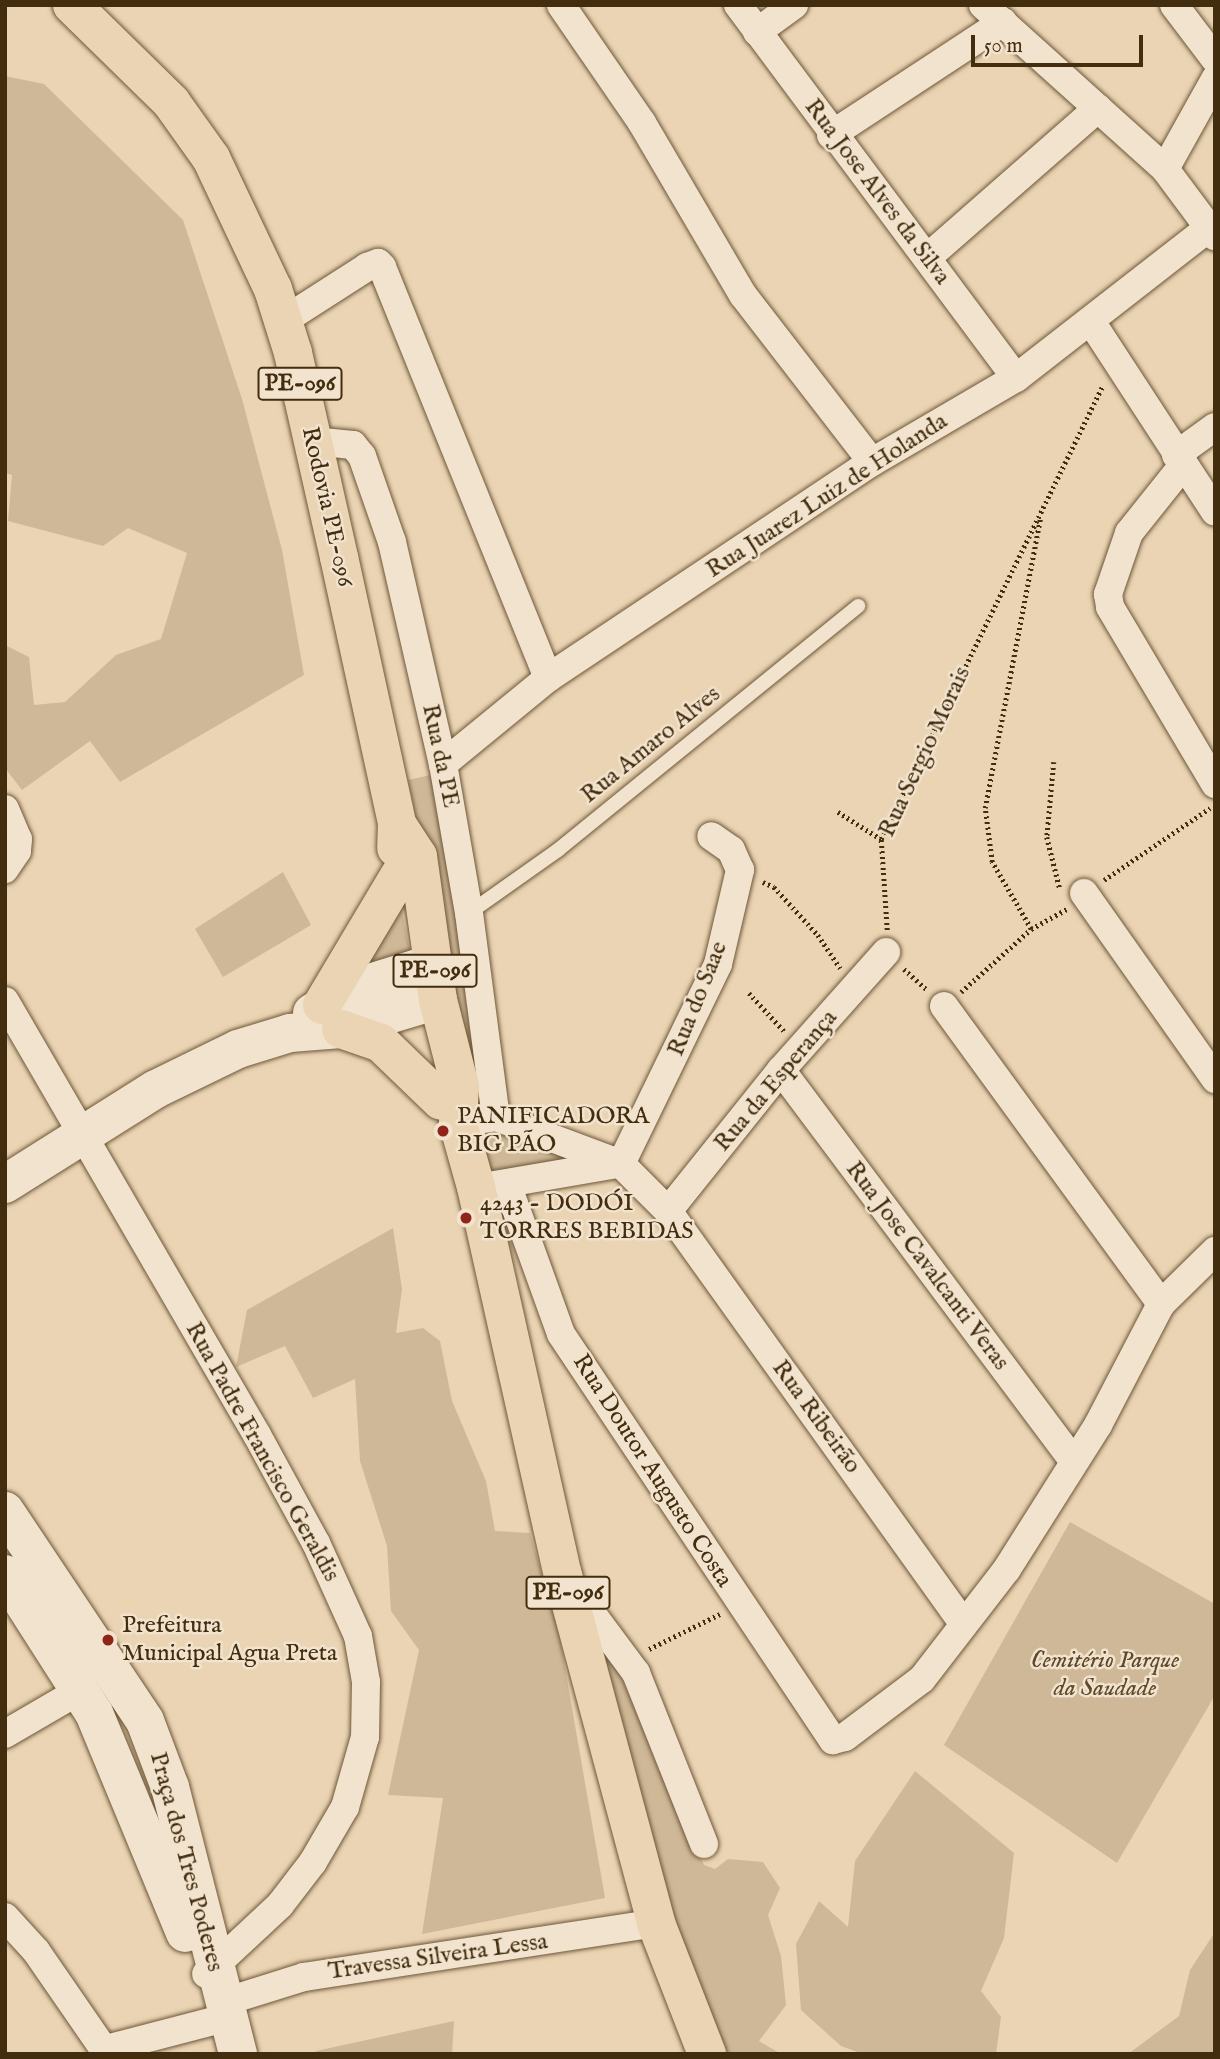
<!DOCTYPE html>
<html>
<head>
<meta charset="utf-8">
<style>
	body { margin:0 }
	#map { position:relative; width:1220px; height:2059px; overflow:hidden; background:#ead4b3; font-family:"IM FELL English",serif }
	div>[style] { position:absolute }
	.green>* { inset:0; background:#ceb897 }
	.path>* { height:4.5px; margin-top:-2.25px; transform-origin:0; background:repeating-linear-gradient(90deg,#432d0f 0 2px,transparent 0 5.5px) }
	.roads { filter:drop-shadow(0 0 2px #6d5738) drop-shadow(0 0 2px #6d5738) }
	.lane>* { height:14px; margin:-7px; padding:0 7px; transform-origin:7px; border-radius:7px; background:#f1e3ce }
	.street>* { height:28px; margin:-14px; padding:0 14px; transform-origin:14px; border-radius:14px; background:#f1e3ce }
	.secondary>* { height:38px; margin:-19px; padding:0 19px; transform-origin:19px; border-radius:19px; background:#f1e3ce }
	.primary>* { height:38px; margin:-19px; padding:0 19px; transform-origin:19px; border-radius:19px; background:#ead4b3 }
	.dots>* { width:19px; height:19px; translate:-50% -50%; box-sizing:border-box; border:4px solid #f1e3ce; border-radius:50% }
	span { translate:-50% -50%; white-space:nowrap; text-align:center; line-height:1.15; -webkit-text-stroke:5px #f1e3ce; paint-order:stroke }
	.shield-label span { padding:2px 5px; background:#f1e3ce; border:2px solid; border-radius:5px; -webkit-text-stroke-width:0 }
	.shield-label { font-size:23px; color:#432d0f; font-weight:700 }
	.street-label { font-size:24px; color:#432d0f }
	.poi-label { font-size:24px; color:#432d0f }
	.left { translate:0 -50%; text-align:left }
	.park-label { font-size:24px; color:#5f492a; font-style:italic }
	.frame { position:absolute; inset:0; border:7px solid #432d0f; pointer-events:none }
	.scale { position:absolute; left:971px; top:35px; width:172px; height:32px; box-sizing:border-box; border:4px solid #432d0f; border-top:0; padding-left:9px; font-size:21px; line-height:24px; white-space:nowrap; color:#432d0f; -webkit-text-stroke:5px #f1e3ce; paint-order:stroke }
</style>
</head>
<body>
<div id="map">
	<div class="green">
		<div style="clip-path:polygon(5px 76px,44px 84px,183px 220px,242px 399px,282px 550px,304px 675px,120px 782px,90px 741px,22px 790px,5px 768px,5px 645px,29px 657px,34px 705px,65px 702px,116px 655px,161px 639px,187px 553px,128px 528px,103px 546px,8px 521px,12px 475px,5px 473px)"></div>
		<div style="clip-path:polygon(435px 774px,484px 1059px,470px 1084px,408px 780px)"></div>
		<div style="clip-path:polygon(283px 872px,311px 925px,223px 977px,195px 929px)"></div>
		<div style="clip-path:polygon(398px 891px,414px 973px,345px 976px)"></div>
		<div style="clip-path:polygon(498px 1123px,577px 1162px,488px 1178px,477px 1126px)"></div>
		<div style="clip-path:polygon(393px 1228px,402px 1289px,396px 1333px,423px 1328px,440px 1341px,452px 1401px,486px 1481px,495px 1531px,530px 1533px,559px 1633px,605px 1898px,422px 1934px,443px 1798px,388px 1795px,419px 1650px,391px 1611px,387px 1546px,360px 1461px,355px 1379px,313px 1398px,285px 1346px,236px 1367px,247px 1310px)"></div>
		<div style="clip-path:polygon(1070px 1522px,1215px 1604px,1215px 1695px,1117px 1863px,944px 1745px)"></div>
		<div style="clip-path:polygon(589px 1628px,623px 1680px,704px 1865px,715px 1869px,728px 1859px,763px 1862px,780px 1888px,768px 1915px,781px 1956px,786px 2005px,759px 2041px,781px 2054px,703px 2054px)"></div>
		<div style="clip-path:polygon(915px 1771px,1014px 1853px,1004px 1938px,981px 1991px,1001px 2017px,996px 2054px,863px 2054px,841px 2046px,801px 2010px,796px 1944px,819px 1901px,848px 1927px,855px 1861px)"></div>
		<div style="clip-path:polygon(1215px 1932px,1215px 2054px,1128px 2054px,1179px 2016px,1190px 1970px)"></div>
		<div style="clip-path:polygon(454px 2021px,452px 2054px,316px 2054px,316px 2051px)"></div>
	</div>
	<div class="path">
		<div style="left:1054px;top:762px;width:75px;rotate:95.3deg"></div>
		<div style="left:1047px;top:837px;width:54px;rotate:76deg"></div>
		<div style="left:838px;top:812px;width:51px;rotate:32.1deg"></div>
		<div style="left:1104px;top:880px;width:128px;rotate:-34.2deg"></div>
		<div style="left:763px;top:882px;width:12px;rotate:24deg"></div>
		<div style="left:774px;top:887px;width:65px;rotate:47.5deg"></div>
		<div style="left:818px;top:935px;width:40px;rotate:56deg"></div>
		<div style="left:1031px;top:929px;width:78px;rotate:-120.2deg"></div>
		<div style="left:992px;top:862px;width:54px;rotate:-97.4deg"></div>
		<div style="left:985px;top:808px;width:294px;rotate:-79.2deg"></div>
		<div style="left:887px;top:930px;width:91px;rotate:-93.8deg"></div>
		<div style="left:881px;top:839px;width:505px;rotate:-63.94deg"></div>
		<div style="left:904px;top:969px;width:30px;rotate:42deg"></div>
		<div style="left:961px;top:992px;width:94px;rotate:-42deg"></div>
		<div style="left:1031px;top:929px;width:41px;rotate:-29.1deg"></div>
		<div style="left:749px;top:993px;width:53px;rotate:47.3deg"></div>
		<div style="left:649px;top:1649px;width:79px;rotate:-26.2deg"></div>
	</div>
	<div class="roads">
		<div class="lane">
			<div style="left:469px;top:913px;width:109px;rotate:-35.3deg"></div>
			<div style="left:558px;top:850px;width:387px;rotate:-39.1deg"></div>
		</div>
		<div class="street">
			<div style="left:561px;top:5px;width:143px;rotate:55.5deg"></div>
			<div style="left:642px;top:123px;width:199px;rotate:59.6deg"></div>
			<div style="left:743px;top:295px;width:211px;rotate:52.3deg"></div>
			<div style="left:738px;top:5px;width:465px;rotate:53.3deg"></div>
			<div style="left:983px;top:5px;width:245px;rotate:42deg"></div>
			<div style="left:1165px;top:169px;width:84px;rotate:53.3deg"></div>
			<div style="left:1174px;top:5px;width:68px;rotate:52.8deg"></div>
			<div style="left:757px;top:32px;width:46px;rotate:-36.1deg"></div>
			<div style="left:831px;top:135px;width:206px;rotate:-33.3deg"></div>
			<div style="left:1165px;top:169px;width:103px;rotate:-60.9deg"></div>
			<div style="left:928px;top:257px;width:226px;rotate:-41.2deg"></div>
			<div style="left:283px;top:321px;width:100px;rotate:-32.7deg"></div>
			<div style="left:367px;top:267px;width:12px;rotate:-20deg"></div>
			<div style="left:378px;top:263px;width:6px;rotate:45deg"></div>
			<div style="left:382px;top:267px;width:443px;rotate:68deg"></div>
			<div style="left:1092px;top:323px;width:225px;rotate:56.9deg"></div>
			<div style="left:312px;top:441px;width:41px;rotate:5.6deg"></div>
			<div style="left:353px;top:445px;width:14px;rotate:51deg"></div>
			<div style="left:362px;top:456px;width:91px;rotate:70.8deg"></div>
			<div style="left:392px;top:542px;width:228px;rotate:77.1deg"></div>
			<div style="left:443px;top:764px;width:151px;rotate:80.1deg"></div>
			<div style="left:469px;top:913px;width:206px;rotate:82.5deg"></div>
			<div style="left:1176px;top:455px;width:48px;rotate:-35.7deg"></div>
			<div style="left:1184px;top:464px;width:88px;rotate:128.6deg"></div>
			<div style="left:1129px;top:533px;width:65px;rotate:109deg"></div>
			<div style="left:1108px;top:594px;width:13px;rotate:81deg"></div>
			<div style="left:1110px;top:607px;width:206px;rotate:59.3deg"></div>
			<div style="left:443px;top:764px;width:136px;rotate:-39.3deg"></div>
			<div style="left:548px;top:678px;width:389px;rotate:-33.7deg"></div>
			<div style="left:872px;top:462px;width:167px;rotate:-30.3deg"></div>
			<div style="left:1016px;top:378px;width:244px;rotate:-37.9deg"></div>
			<div style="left:5px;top:809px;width:33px;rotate:67deg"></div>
			<div style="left:18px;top:839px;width:12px;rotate:95deg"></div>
			<div style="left:17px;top:851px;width:22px;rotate:124deg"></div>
			<div style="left:1084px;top:893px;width:228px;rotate:54.8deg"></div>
			<div style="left:5px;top:1001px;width:502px;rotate:59.86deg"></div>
			<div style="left:257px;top:1435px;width:123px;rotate:61.4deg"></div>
			<div style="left:316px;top:1543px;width:102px;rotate:65.7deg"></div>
			<div style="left:358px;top:1636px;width:47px;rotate:80.1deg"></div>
			<div style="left:366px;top:1682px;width:55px;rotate:91deg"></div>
			<div style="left:365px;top:1737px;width:73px;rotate:105.9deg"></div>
			<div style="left:345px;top:1807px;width:64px;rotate:120.2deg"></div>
			<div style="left:313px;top:1862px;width:54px;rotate:127.5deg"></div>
			<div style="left:280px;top:1905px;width:101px;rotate:137deg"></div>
			<div style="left:944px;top:1006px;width:369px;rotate:53.9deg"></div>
			<div style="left:781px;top:1070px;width:489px;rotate:53.2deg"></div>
			<div style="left:458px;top:1123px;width:38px;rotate:-9deg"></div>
			<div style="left:496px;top:1117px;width:134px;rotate:20.6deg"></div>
			<div style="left:621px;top:1164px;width:66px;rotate:45deg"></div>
			<div style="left:668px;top:1211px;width:507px;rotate:54.4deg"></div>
			<div style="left:621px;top:1164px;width:222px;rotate:-64.1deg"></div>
			<div style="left:718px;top:964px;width:97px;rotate:-76.8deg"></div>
			<div style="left:740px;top:870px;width:22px;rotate:-114deg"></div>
			<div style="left:731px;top:850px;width:24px;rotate:-145deg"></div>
			<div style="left:507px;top:1184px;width:159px;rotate:70.2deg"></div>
			<div style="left:561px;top:1334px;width:489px;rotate:56.2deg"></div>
			<div style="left:833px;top:1740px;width:12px;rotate:-14deg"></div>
			<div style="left:845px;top:1737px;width:96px;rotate:-37deg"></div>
			<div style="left:922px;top:1679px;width:139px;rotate:-52.3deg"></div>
			<div style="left:1007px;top:1569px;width:170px;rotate:-57.7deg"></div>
			<div style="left:1098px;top:1425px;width:136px;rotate:-62.5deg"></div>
			<div style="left:1161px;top:1304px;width:76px;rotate:-44.5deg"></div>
			<div style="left:489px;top:1186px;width:131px;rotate:-9.7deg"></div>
			<div style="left:668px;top:1211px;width:181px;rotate:-51.3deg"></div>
			<div style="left:781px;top:1070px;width:158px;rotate:-48.3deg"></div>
			<div style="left:567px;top:1580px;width:116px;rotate:53.4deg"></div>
			<div style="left:636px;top:1673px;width:184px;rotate:68.3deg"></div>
			<div style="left:5px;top:1734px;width:86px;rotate:-30.2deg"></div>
			<div style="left:5px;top:1917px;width:46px;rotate:47.6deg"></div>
			<div style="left:36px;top:1951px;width:125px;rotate:55.4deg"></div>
			<div style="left:224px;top:2002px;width:84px;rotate:-17.4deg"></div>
			<div style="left:304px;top:1977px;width:356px;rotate:-8.7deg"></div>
			<div style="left:106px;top:2049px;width:127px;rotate:-14.6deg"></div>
		</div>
		<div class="secondary">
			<div style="left:312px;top:1013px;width:46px;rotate:-31.6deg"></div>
			<div style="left:351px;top:989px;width:87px;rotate:-17.4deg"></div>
			<div style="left:5px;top:1184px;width:178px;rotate:-32.2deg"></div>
			<div style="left:156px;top:1089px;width:91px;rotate:-26deg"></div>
			<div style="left:238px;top:1049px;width:54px;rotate:-17.1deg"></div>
			<div style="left:290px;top:1033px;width:51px;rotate:-4.5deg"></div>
			<div style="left:341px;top:1029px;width:101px;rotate:-16.6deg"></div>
			<div style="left:5px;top:1511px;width:252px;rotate:56.3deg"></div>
			<div style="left:145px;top:1721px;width:71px;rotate:69.3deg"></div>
			<div style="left:170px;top:1787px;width:276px;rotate:75.7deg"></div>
			<div style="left:5px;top:1574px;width:165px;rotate:57.4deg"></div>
			<div style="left:94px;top:1713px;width:238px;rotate:67.5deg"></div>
		</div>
		<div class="primary">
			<div style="left:72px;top:5px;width:139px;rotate:44.4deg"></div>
			<div style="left:171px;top:102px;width:69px;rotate:54.5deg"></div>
			<div style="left:211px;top:158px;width:145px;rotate:64.7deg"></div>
			<div style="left:273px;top:289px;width:67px;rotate:72.6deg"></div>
			<div style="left:293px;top:353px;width:209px;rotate:77.3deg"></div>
			<div style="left:339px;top:557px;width:273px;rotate:77.7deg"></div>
			<div style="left:397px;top:824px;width:24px;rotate:92deg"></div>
			<div style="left:397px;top:824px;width:38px;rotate:57deg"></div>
			<div style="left:418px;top:856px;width:145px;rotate:82.1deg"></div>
			<div style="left:438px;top:1000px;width:89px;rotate:75.7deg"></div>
			<div style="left:460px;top:1086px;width:37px;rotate:93deg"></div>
			<div style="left:458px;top:1123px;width:66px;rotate:74.3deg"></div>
			<div style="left:476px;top:1187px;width:398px;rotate:77.4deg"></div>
			<div style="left:563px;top:1575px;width:360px;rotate:75deg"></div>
			<div style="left:656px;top:1923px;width:141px;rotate:68.7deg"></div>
			<div style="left:322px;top:1005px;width:152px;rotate:-59.2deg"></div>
			<div style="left:341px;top:1029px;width:42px;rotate:19.3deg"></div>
			<div style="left:381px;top:1043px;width:83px;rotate:44deg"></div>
		</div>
	</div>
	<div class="dots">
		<div style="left:443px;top:1131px;background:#8f2418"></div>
		<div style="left:466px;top:1218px;background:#8f2418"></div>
		<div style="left:108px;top:1640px;background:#8f2418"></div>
	</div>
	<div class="shield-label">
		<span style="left:300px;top:384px">PE-096</span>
		<span style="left:435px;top:971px">PE-096</span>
		<span style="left:568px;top:1593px">PE-096</span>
	</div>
	<div class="street-label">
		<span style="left:877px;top:192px;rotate:53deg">Rua Jose Alves da Silva</span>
		<span style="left:827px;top:496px;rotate:-33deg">Rua Juarez Luiz de Holanda</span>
		<span style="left:327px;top:507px;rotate:77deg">Rodovia PE-096</span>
		<span style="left:651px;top:745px;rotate:-39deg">Rua Amaro Alves</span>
		<span style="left:925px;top:752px;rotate:-65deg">Rua Sergio Morais</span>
		<span style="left:440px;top:756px;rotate:78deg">Rua da PE</span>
		<span style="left:698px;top:999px;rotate:-68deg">Rua do Saae</span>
		<span style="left:776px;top:1081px;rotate:-50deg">Rua da Esperança</span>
		<span style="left:927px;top:1266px;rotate:53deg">Rua Jose Cavalcanti Veras</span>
		<span style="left:816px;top:1417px;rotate:54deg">Rua Ribeirão</span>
		<span style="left:262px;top:1452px;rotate:61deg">Rua Padre Francisco Geraldis</span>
		<span style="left:652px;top:1471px;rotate:57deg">Rua Doutor Augusto Costa</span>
		<span style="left:186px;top:1862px;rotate:75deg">Praça dos Tres Poderes</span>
		<span style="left:438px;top:1957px;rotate:-8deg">Travessa Silveira Lessa</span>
	</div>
	<div class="poi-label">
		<span class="left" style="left:457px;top:1131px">PANIFICADORA<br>BIG PÃO</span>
		<span class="left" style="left:480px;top:1218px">4243 - DODÓI<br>TORRES BEBIDAS</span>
		<span class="left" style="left:122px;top:1640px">Prefeitura<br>Municipal Agua Preta</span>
	</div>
	<div class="park-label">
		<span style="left:1105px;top:1675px">Cemitério Parque<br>da Saudade</span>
	</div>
	<div class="frame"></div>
	<div class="scale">50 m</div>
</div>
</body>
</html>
